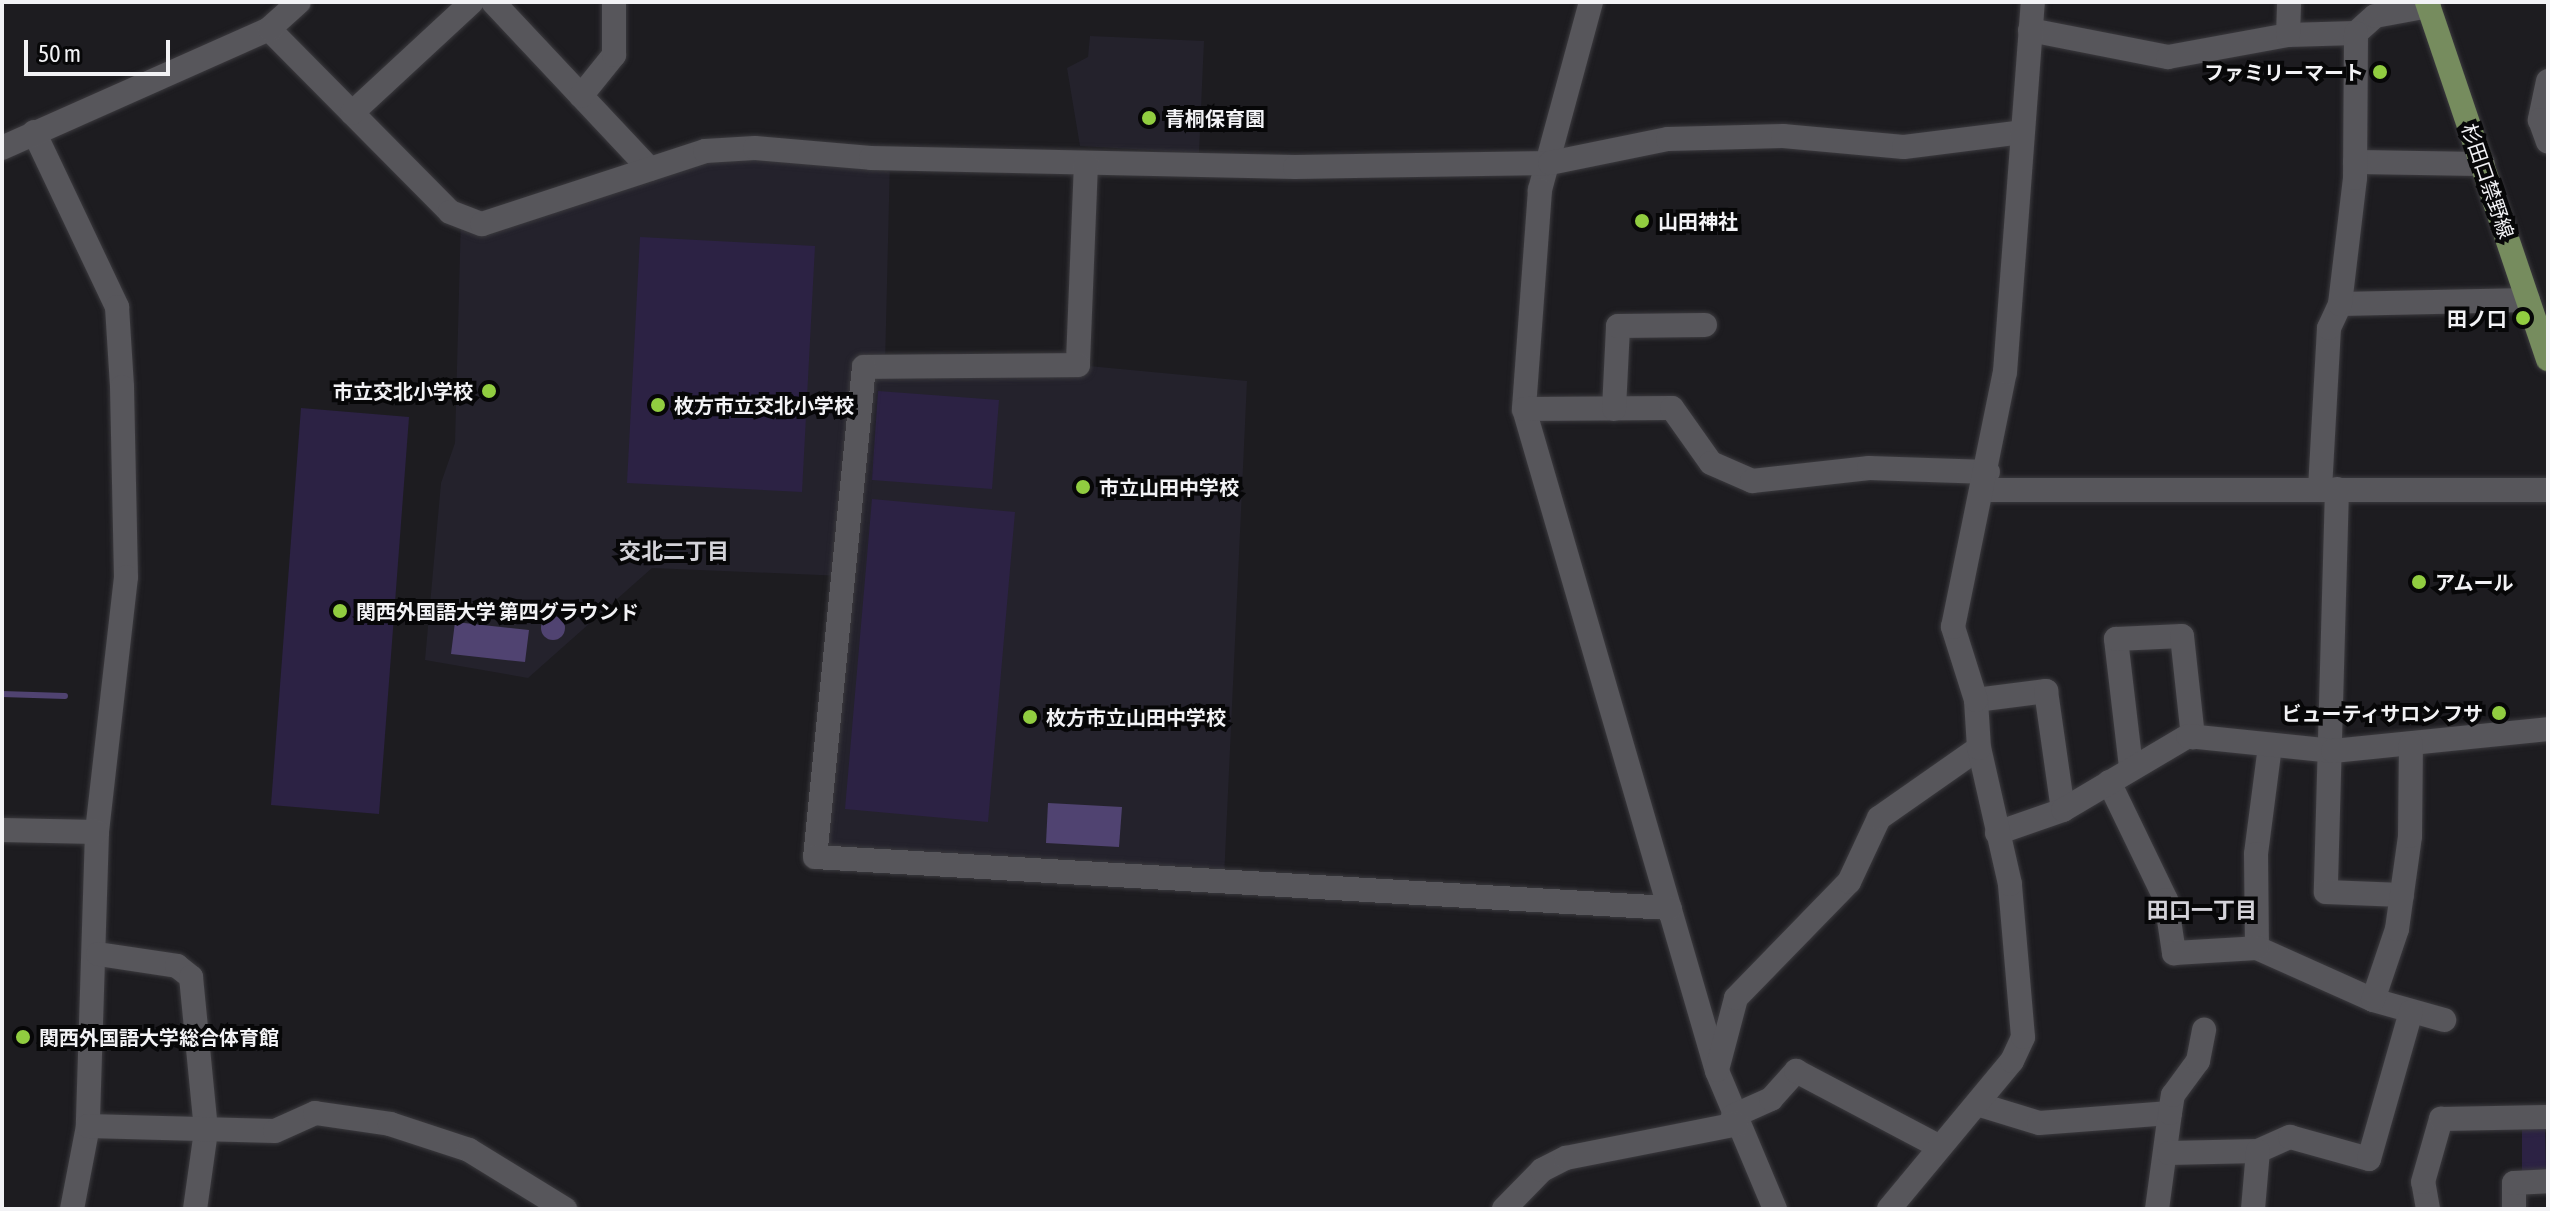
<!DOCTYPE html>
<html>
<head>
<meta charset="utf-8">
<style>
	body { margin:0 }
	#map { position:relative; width:2550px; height:1211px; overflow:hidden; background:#1d1c20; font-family:"Asap Condensed","Noto Sans JP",sans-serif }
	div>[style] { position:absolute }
	.built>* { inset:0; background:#24222c }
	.green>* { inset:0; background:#2c2244 }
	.water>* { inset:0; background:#504371 }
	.round { border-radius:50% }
	.stream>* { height:6px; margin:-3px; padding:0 3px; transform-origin:3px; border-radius:3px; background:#504371 }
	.roads { filter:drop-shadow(0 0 2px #3b3a3e) drop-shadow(0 0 2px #3b3a3e) }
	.minor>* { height:24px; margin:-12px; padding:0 12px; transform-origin:12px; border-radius:12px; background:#57565b }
	.major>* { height:24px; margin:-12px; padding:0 12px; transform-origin:12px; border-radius:12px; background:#768c5e }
	.dots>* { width:22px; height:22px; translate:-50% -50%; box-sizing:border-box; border:4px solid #070708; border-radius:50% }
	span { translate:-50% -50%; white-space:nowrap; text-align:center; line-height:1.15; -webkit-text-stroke:8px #070708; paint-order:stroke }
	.poi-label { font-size:20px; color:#f2f2f5; font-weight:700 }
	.right { translate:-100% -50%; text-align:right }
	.left { translate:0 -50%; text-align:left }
	.street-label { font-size:20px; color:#f2f2f5 }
	.neighbourhood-label { font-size:22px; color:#d4d3d9; font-weight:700 }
	.frame { position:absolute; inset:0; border:4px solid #f2f2f5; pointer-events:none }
	.scale { position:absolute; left:24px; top:40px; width:146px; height:36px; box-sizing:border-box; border:4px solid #f2f2f5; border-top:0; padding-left:10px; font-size:24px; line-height:28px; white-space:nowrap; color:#f2f2f5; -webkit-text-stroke:6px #070708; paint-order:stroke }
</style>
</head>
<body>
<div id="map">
	<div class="built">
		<div style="clip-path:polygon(1090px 36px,1204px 41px,1199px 153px,1080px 146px,1067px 68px,1088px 57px)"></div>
		<div style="clip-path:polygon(705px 151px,890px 159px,885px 366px,1078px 365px,1247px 381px,1224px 879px,815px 857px,843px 576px,652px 568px,528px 678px,425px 660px,441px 483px,455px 443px,461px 216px,483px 224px)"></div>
	</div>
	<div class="green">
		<div style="clip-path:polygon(640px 237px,815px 246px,802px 492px,627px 483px)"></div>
		<div style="clip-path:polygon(878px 391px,999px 400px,992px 489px,872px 480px)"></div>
		<div style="clip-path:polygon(301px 408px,409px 417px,379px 814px,271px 805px)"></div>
		<div style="clip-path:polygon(872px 499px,1015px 512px,988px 822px,845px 809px)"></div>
		<div style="clip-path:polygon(2545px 1127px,2546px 1175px,2522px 1175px,2522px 1130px)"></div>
	</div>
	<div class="water">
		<div class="round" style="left:541px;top:616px;width:24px;height:24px"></div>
		<div style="clip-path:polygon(455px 622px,529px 630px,525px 662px,451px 654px)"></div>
		<div style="clip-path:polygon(1048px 803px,1122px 807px,1119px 847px,1046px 843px)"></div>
	</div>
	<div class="stream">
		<div style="left:2px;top:694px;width:63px;rotate:1.8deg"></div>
	</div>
	<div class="roads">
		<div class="minor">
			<div style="left:493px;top:2px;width:229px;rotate:46.8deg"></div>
			<div style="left:1591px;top:2px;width:195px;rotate:105.2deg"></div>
			<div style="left:1540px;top:190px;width:220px;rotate:94.2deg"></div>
			<div style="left:1524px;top:409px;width:690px;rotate:73.75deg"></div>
			<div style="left:1717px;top:1071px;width:150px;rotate:67.2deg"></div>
			<div style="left:269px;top:29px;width:257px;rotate:45.3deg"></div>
			<div style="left:450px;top:212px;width:34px;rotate:21deg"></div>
			<div style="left:482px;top:224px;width:235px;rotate:-18.1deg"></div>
			<div style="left:705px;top:151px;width:50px;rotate:-3.4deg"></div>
			<div style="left:755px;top:148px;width:116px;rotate:4.9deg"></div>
			<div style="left:871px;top:158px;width:424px;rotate:1.2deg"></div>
			<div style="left:1295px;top:167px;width:255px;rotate:-0.9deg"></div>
			<div style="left:1550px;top:163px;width:120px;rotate:-11.5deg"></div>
			<div style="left:1668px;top:139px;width:115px;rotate:-1.5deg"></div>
			<div style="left:1783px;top:136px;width:121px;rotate:5.2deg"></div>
			<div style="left:1904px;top:147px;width:119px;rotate:-7.2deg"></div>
			<div style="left:2030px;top:30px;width:141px;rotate:11.1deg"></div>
			<div style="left:2168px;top:57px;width:122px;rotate:-10.4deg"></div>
			<div style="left:2288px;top:35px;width:68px;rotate:-1.7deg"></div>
			<div style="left:2356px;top:33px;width:25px;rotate:-42deg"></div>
			<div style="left:2375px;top:16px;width:55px;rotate:-10.5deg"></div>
			<div style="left:2288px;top:35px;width:33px;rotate:-88deg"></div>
			<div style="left:2548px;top:81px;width:40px;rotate:102deg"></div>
			<div style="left:2540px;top:120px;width:23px;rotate:70deg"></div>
			<div style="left:581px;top:96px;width:53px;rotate:-51.2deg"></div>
			<div style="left:614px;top:55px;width:53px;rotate:-90deg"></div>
			<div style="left:352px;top:113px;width:163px;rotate:-42.8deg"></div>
			<div style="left:34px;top:132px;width:194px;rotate:64.6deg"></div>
			<div style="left:117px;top:307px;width:80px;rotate:86.4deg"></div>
			<div style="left:122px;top:387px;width:190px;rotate:88.8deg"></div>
			<div style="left:126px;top:577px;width:257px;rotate:96.5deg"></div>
			<div style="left:97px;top:832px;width:294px;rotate:91.8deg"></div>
			<div style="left:88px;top:1126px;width:85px;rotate:100.9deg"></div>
			<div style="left:2px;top:148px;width:292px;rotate:-24deg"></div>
			<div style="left:269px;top:29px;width:40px;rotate:-42deg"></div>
			<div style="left:2355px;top:162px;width:128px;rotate:0.9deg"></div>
			<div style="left:1086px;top:163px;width:202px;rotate:92.3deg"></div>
			<div style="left:1078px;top:365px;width:214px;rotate:179.5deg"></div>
			<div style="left:864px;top:367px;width:492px;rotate:95.7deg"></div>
			<div style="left:815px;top:857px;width:856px;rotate:3.42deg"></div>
			<div style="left:2340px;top:304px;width:188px;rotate:-1.2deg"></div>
			<div style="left:1524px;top:409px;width:148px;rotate:-0.4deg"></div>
			<div style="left:1672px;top:408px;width:67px;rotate:54.7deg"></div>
			<div style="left:1711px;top:463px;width:45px;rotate:23.7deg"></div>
			<div style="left:1752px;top:481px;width:118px;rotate:-6.3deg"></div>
			<div style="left:1869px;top:468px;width:119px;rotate:1.9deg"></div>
			<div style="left:1614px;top:409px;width:83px;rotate:-87.2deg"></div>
			<div style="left:1618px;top:326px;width:87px;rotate:-0.7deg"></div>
			<div style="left:2320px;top:489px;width:161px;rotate:-86.8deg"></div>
			<div style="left:2329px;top:328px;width:26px;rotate:-65deg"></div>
			<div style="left:2340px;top:304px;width:127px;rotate:-83.2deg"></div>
			<div style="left:2355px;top:178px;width:145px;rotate:-89.6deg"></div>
			<div style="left:2337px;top:489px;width:403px;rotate:91.6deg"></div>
			<div style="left:2326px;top:892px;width:76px;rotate:2.3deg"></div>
			<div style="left:1985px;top:490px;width:563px"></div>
			<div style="left:1976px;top:700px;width:71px;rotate:-7.3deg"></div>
			<div style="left:2046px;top:691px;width:120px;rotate:81.9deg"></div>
			<div style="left:2270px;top:746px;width:109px;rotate:97.4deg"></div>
			<div style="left:2256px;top:854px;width:94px;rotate:89.4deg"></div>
			<div style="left:2257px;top:948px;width:127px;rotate:24.1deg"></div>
			<div style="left:2373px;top:1000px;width:74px;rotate:15.7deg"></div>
			<div style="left:2131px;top:767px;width:129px;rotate:-96.7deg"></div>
			<div style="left:2116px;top:639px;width:66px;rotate:-2.6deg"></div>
			<div style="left:2182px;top:636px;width:102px;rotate:83.8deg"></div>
			<div style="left:2109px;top:782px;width:131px;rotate:64.2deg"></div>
			<div style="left:2166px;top:900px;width:54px;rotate:81.4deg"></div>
			<div style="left:2174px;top:953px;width:83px;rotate:-3.4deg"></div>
			<div style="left:2px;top:830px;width:95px;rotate:1.2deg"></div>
			<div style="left:1997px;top:833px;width:70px;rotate:-19.2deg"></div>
			<div style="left:2063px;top:810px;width:145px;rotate:-30.6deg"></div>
			<div style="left:2188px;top:736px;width:146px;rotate:5.9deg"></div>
			<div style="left:2333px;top:751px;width:216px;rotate:-5.8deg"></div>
			<div style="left:98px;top:954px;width:80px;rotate:8.6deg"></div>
			<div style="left:177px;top:966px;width:18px;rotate:38deg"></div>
			<div style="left:191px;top:977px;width:155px;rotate:84.4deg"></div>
			<div style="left:206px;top:1131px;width:79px;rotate:98deg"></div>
			<div style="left:2373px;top:1000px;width:75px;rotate:-71.3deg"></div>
			<div style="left:2397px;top:929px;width:94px;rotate:-82deg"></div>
			<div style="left:2410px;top:836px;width:92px;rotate:-89.4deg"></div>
			<div style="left:1717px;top:1070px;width:74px;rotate:-75.2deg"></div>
			<div style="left:1736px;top:998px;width:162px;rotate:-45.8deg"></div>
			<div style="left:1849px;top:882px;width:71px;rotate:-64.9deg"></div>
			<div style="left:1879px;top:818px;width:122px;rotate:-35deg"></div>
			<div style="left:1977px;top:1104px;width:65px;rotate:17deg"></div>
			<div style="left:2039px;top:1123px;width:131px;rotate:-4.4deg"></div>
			<div style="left:2170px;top:1113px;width:97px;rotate:97.7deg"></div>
			<div style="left:2170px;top:1113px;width:18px;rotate:-81deg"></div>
			<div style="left:2173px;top:1095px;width:42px;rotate:-53.7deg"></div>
			<div style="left:2198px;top:1061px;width:32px;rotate:-79deg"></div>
			<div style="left:1733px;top:1116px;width:42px;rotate:-24.1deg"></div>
			<div style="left:1771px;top:1099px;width:38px;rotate:-48deg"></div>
			<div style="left:1796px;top:1071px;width:161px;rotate:27.8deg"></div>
			<div style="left:88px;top:1126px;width:187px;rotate:1.5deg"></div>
			<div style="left:275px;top:1131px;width:44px;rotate:-24.2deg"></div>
			<div style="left:315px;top:1113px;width:76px;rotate:8.3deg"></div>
			<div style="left:390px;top:1124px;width:83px;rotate:18.2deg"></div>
			<div style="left:469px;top:1150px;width:113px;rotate:31.6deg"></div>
			<div style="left:2169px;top:1153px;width:89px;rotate:-1.3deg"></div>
			<div style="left:2258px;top:1151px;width:35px;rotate:-24deg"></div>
			<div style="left:2290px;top:1137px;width:82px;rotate:15.6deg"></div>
			<div style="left:2369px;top:1159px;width:153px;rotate:-74.1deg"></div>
			<div style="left:1504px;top:1209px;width:54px;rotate:-45.7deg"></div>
			<div style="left:1542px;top:1170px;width:27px;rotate:-27deg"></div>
			<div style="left:1566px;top:1158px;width:174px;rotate:-11.2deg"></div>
			<div style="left:1889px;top:1209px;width:192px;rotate:-50.3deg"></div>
			<div style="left:2012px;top:1061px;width:26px;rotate:-65deg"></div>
			<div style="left:2023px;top:1037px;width:154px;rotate:-94.9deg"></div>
			<div style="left:2010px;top:884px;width:139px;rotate:-102.8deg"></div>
			<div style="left:1979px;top:748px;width:48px;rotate:-93.6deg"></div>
			<div style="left:1976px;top:700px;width:77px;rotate:-107.5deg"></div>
			<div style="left:1953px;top:627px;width:260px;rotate:-78.5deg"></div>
			<div style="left:2005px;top:372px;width:371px;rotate:-85.7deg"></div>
			<div style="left:2253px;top:1209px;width:58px;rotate:-85.1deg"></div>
			<div style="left:2428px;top:1209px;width:27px;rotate:-100deg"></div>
			<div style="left:2423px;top:1182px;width:66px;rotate:-74.1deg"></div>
			<div style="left:2441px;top:1119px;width:107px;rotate:-1.1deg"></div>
			<div style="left:2514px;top:1209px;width:26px;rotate:-90deg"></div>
			<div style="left:2514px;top:1183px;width:34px;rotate:-3deg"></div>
		</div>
		<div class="major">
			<div style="left:2427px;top:2px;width:377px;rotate:71.3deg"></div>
		</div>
	</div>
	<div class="dots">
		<div style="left:2380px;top:72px;background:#91cd40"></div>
		<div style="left:1149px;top:118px;background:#91cd40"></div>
		<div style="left:1642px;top:221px;background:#91cd40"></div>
		<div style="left:2523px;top:318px;background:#91cd40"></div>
		<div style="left:489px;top:391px;background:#91cd40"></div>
		<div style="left:658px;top:405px;background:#91cd40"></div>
		<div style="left:1083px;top:487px;background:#91cd40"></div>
		<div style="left:2419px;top:582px;background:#91cd40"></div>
		<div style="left:340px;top:611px;background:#91cd40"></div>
		<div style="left:2499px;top:713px;background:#91cd40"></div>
		<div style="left:1030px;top:717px;background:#91cd40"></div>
		<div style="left:23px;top:1037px;background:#91cd40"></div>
	</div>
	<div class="poi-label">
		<span class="right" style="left:2364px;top:72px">ファミリーマート</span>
		<span class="left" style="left:1165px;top:118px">青桐保育園</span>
		<span class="left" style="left:1658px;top:221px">山田神社</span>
		<span class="right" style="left:2507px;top:318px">田ノ口</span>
		<span class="right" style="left:473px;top:391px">市立交北小学校</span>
		<span class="left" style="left:674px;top:405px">枚方市立交北小学校</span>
		<span class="left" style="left:1099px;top:487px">市立山田中学校</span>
		<span class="left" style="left:2435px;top:582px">アムール</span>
		<span class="left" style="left:356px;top:611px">関西外国語大学 第四グラウンド</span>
		<span class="right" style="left:2483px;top:713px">ビューティサロン フサ</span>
		<span class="left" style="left:1046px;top:717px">枚方市立山田中学校</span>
		<span class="left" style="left:39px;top:1037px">関西外国語大学総合体育館</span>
	</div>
	<div class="street-label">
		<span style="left:2488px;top:181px;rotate:71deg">杉田口禁野線</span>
	</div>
	<div class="neighbourhood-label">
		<span style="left:674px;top:552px">交北二丁目</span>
		<span style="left:2202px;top:911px">田口一丁目</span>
	</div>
	<div class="frame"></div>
	<div class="scale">50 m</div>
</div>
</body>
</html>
